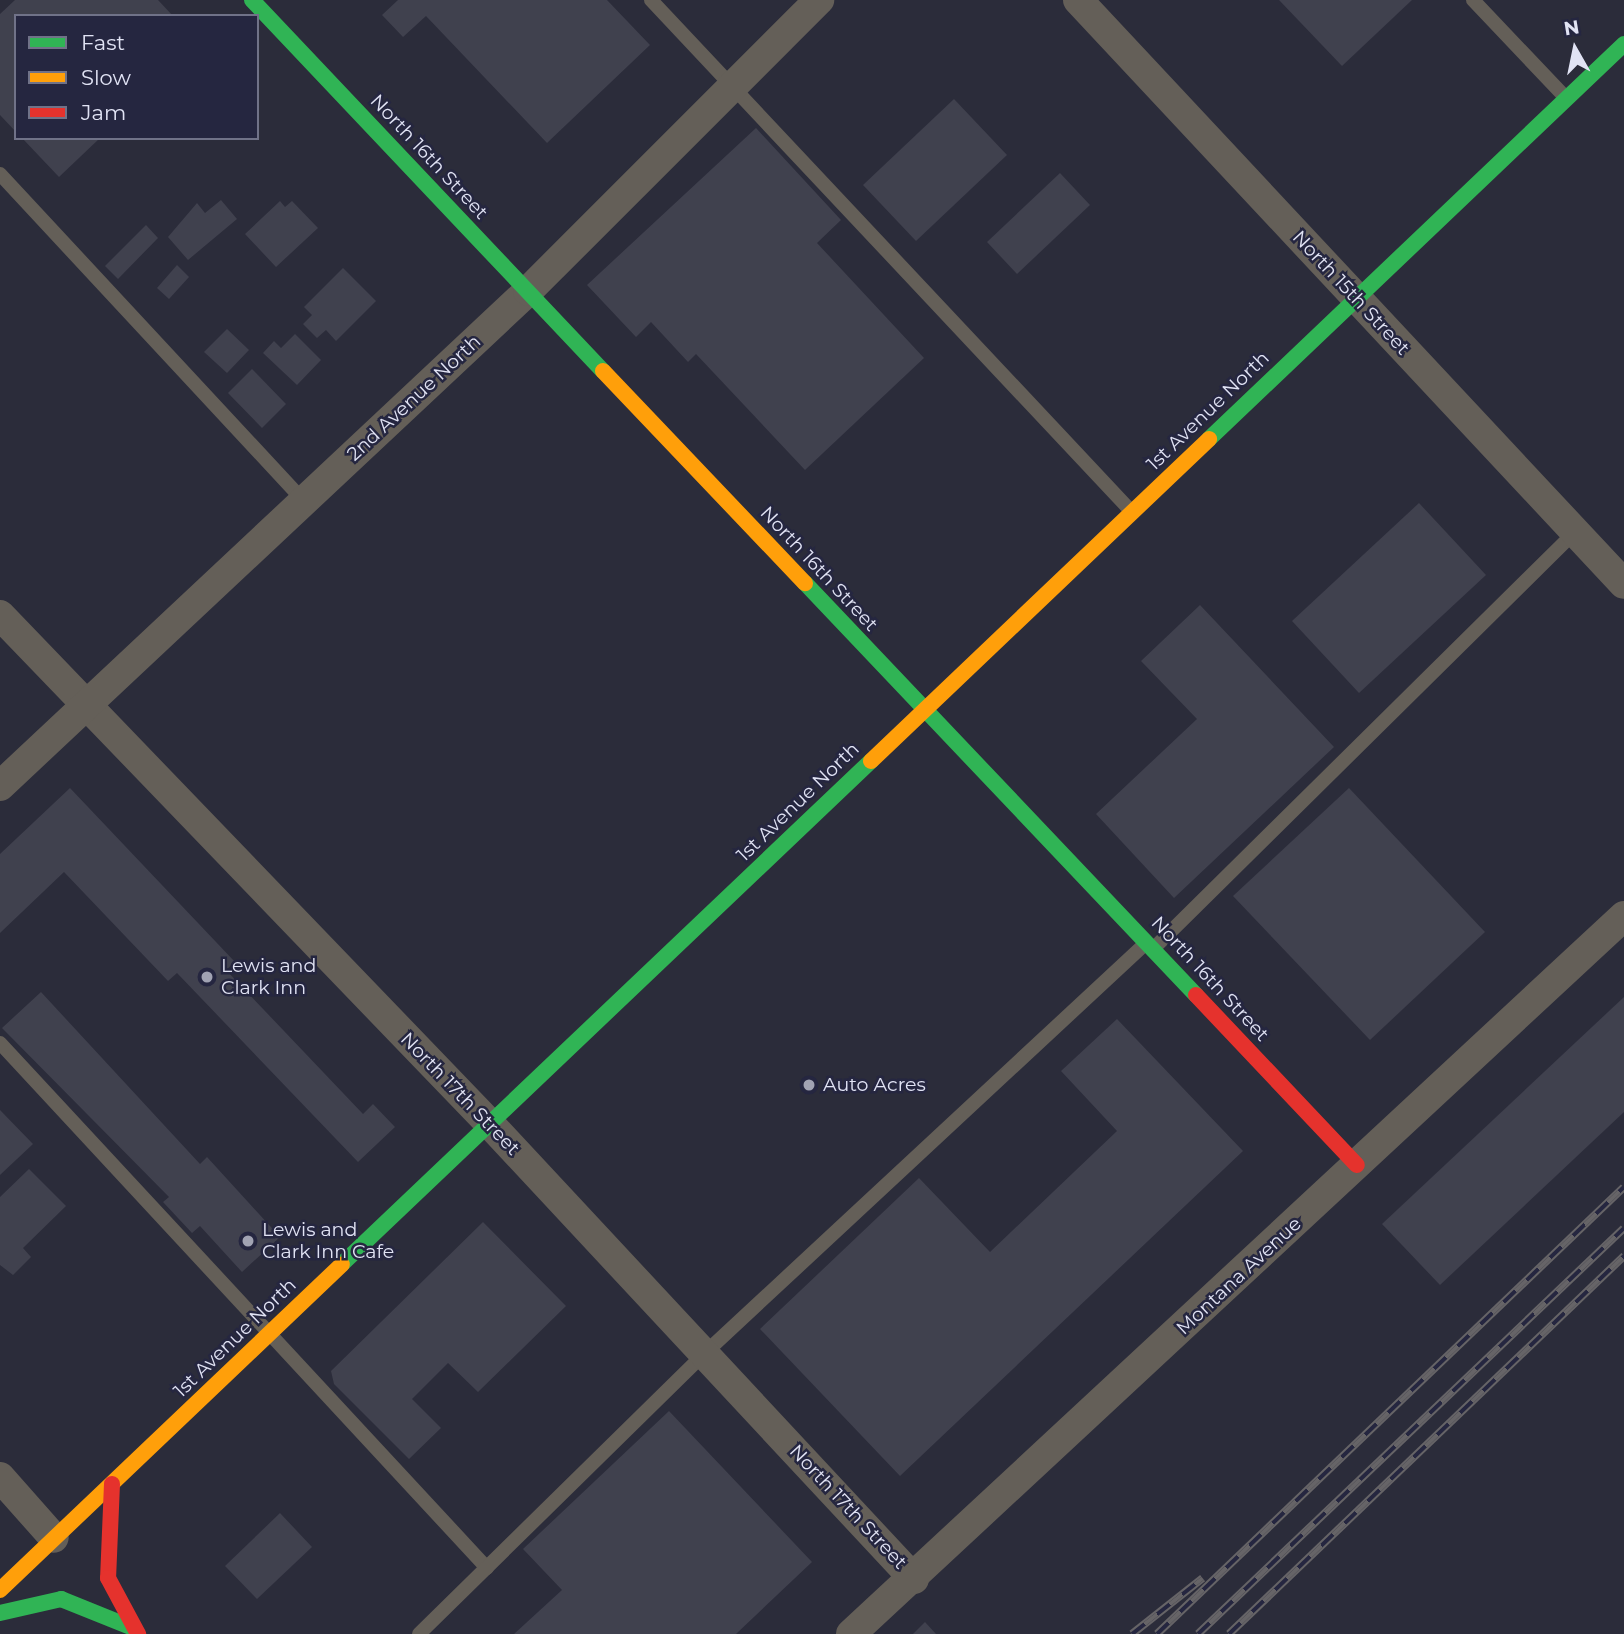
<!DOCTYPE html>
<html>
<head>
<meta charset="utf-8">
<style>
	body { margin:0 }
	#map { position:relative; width:1624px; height:1634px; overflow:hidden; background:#2b2c3a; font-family:Montserrat,sans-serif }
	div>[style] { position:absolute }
	.building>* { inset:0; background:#40414e }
	.lane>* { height:14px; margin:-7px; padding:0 7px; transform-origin:7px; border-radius:7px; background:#645f58 }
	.street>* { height:30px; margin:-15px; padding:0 15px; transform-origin:15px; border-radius:15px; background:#645f58 }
	.fast>* { height:16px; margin:-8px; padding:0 8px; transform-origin:8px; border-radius:8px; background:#30b455 }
	.slow>* { height:16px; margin:-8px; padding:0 8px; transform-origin:8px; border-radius:8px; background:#ff9f0a }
	.jam>* { height:16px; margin:-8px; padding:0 8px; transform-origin:8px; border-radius:8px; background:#e5322d }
	.rail>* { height:8px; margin-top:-4px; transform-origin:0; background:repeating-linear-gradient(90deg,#252640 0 16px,#666467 0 32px); box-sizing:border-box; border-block:2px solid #666467 }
	.dots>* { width:19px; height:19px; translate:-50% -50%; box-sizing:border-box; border:4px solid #252640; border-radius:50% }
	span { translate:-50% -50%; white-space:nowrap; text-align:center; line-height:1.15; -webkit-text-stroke:5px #252640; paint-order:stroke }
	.street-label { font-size:19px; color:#e1e3f4 }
	.poi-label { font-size:19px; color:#e1e3f4 }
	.left { translate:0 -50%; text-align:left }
	.legend { position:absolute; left:14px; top:14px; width:245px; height:126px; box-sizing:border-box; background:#252640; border:2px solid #707288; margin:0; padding:9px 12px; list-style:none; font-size:21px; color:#e1e3f4 }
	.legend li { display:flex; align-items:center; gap:14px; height:35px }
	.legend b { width:35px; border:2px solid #707288 }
	.north { position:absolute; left:1540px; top:14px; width:70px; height:70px; -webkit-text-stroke:5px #252640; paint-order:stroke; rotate:351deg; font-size:19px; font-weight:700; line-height:28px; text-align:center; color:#e1e3f4 }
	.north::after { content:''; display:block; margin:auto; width:24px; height:32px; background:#e1e3f4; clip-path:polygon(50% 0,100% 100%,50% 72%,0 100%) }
</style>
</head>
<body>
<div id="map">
	<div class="building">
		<div style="clip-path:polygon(15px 0,158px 0,173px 16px,16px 16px,16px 132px,0 115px,0 14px)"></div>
		<div style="clip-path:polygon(398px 0,607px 0,650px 45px,547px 143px,426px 16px,403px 37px,382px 15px)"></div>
		<div style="clip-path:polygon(1279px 0,1412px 0,1342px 66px)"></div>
		<div style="clip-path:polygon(954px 99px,1007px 155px,916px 241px,863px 185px)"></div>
		<div style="clip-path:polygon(756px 128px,841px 220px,817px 243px,924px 358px,805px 470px,696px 354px,688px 362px,651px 322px,636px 337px,587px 285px)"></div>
		<div style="clip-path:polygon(22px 138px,100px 138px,59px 177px)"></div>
		<div style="clip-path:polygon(1060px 173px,1090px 205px,1017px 274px,987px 242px)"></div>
		<div style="clip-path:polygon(221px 200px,237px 219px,188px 260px,168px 237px,197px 203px,205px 213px)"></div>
		<div style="clip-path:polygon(280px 201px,285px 207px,292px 201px,318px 228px,276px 267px,245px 234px)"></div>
		<div style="clip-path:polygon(146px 225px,158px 238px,118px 279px,105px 266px)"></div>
		<div style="clip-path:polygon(177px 265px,189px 277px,169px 299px,157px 288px)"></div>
		<div style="clip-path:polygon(343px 268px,376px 301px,336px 341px,326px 330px,317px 338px,303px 324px,312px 315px,304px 307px)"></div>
		<div style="clip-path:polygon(227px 329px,249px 350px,227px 373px,204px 352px)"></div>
		<div style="clip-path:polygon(295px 334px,321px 360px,297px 385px,263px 353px,274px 341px,281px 348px)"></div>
		<div style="clip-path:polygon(252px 369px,286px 404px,262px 428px,228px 393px)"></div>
		<div style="clip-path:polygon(1419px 503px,1486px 575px,1359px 693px,1292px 621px)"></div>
		<div style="clip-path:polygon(1200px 605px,1334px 747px,1174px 898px,1096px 814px,1197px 719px,1141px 661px)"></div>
		<div style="clip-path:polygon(70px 788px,235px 962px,226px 970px,363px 1114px,373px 1104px,395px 1127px,358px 1162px,177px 973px,168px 981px,64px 872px,0 933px,0 854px)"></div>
		<div style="clip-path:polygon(1349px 788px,1485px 932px,1370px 1040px,1233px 896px)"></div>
		<div style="clip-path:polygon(41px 992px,200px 1164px,207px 1157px,280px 1237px,242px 1272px,200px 1226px,192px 1233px,163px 1202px,169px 1197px,2px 1028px)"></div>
		<div style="clip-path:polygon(1624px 997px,1624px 1112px,1440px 1285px,1382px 1224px)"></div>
		<div style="clip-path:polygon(1117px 1019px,1243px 1151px,900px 1476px,760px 1329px,919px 1178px,990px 1252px,1117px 1131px,1061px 1071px)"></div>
		<div style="clip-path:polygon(0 1110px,33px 1144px,0 1175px)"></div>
		<div style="clip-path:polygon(29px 1169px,66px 1206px,23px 1248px,31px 1257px,13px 1275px,0 1265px,0 1197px)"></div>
		<div style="clip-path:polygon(483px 1222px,566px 1306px,478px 1392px,448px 1363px,412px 1399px,441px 1428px,409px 1459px,334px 1384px,331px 1371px)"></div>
		<div style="clip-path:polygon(669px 1411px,812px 1562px,736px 1634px,514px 1634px,562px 1590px,523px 1549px)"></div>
		<div style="clip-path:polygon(280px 1513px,312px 1547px,257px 1599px,225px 1566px)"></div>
		<div style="clip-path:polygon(925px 1622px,936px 1634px,913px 1634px)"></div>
	</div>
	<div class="lane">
		<div style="left:651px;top:0;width:701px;rotate:46.79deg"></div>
		<div style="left:1473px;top:0;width:135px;rotate:46.5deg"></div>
		<div style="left:0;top:174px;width:446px;rotate:47.1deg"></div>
		<div style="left:1154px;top:948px;width:592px;rotate:-44.66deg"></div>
		<div style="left:0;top:1043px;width:716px;rotate:47.15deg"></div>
		<div style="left:419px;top:1634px;width:401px;rotate:-44.5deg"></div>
		<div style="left:705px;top:1353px;width:602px;rotate:-42.91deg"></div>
	</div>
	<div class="street">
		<div style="left:1078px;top:0;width:799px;rotate:46.93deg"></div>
		<div style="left:0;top:615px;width:707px;rotate:46.09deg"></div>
		<div style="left:490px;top:1124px;width:622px;rotate:47.02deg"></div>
		<div style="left:0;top:786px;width:724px;rotate:-43.15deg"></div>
		<div style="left:528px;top:291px;width:412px;rotate:-45deg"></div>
		<div style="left:0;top:1477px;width:81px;rotate:48.5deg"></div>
		<div style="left:851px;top:1634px;width:1055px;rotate:-42.89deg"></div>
	</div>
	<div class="fast">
		<div style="left:252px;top:0;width:511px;rotate:46.59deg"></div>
		<div style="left:1209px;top:439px;width:573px;rotate:-43.59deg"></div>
		<div style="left:805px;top:583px;width:568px;rotate:46.5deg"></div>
		<div style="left:342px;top:1264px;width:730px;rotate:-43.56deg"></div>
		<div style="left:0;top:1613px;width:63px;rotate:-12.9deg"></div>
		<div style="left:61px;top:1599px;width:78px;rotate:21.9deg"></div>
	</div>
	<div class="slow">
		<div style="left:603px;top:371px;width:293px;rotate:46.4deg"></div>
		<div style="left:871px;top:761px;width:467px;rotate:-43.6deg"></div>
		<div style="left:0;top:1590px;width:472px;rotate:-43.6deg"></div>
	</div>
	<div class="jam">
		<div style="left:1196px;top:995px;width:234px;rotate:46.6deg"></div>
		<div style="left:112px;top:1484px;width:94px;rotate:92.4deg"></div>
		<div style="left:108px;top:1578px;width:64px;rotate:61.8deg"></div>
	</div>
	<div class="rail">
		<div style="left:1132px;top:1634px;width:90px;rotate:-38.3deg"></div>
		<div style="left:1157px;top:1634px;width:646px;rotate:-43.75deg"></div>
		<div style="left:1198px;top:1634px;width:588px;rotate:-43.62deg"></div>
		<div style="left:1229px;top:1634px;width:547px;rotate:-43.74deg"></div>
	</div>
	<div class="dots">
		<div style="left:207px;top:977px;background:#a1a3b3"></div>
		<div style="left:809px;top:1085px;background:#a1a3b3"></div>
		<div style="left:248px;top:1241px;background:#a1a3b3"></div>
	</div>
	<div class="street-label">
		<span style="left:429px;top:157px;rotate:47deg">North 16th Street</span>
		<span style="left:1351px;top:293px;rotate:47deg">North 15th Street</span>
		<span style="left:414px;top:398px;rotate:-43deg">2nd Avenue North</span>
		<span style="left:1208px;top:411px;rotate:-44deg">1st Avenue North</span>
		<span style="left:819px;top:569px;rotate:47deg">North 16th Street</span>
		<span style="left:798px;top:802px;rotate:-44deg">1st Avenue North</span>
		<span style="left:1210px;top:979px;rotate:47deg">North 16th Street</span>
		<span style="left:460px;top:1094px;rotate:46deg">North 17th Street</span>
		<span style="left:1239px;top:1276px;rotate:-43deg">Montana Avenue</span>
		<span style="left:235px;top:1338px;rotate:-44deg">1st Avenue North</span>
		<span style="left:848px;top:1507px;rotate:47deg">North 17th Street</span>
	</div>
	<div class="poi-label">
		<span class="left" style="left:221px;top:977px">Lewis and<br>Clark Inn</span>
		<span class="left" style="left:823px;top:1085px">Auto Acres</span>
		<span class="left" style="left:262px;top:1241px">Lewis and<br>Clark Inn Cafe</span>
	</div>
	<ul class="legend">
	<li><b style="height:9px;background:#30b455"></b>Fast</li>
	<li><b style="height:9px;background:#ff9f0a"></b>Slow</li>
	<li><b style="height:9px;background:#e5322d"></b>Jam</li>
	</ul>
	<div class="north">N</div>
</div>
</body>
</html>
